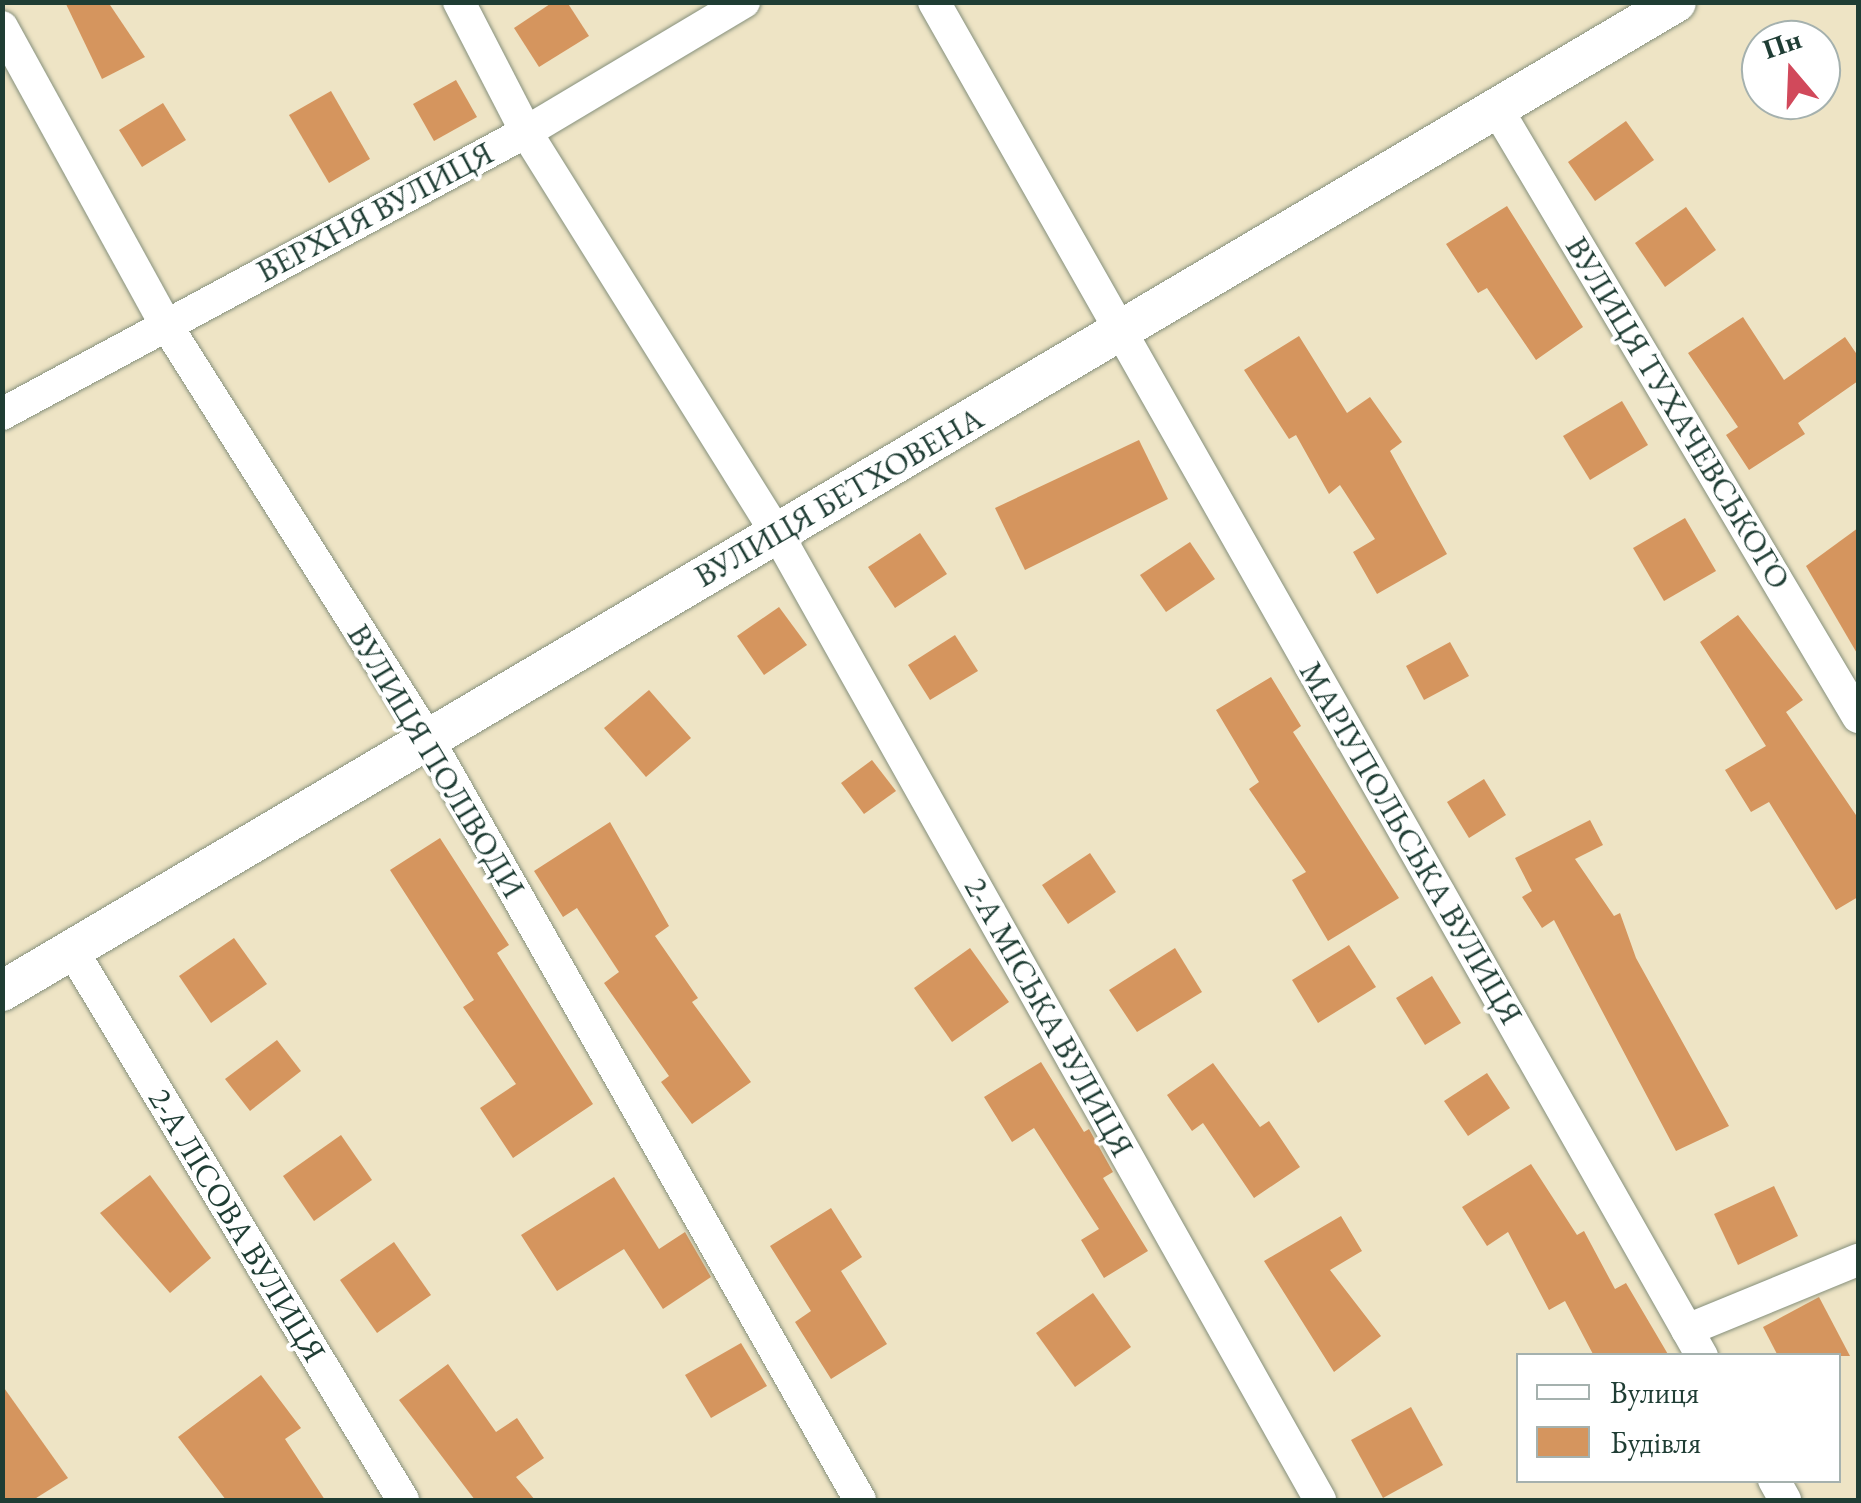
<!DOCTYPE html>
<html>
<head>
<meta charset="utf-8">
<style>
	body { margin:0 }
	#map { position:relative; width:1861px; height:1503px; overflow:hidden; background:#eee4c5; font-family:"EB Garamond",serif }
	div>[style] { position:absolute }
	.building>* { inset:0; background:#d5955e }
	.roads { filter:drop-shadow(0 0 2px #86907c) drop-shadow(0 0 2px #86907c) }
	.minor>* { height:32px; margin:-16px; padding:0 16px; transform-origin:16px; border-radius:16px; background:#fff }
	.tertiary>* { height:40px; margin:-20px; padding:0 20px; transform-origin:20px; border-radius:20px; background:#fff }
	span { translate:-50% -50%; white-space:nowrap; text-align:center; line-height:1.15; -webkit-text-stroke:8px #fff; paint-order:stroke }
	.street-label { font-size:32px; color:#1f3d34 }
	.frame { position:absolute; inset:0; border:5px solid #1f3d34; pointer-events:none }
	.legend { position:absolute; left:1516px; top:1353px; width:325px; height:130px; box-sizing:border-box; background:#fff; border:2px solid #a5b1ae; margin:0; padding:12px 18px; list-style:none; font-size:30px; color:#1f3d34 }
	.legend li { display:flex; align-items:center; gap:20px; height:50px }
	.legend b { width:50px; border:2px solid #a5b1ae }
	.north { position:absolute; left:1741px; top:20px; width:100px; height:100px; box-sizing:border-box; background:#fff; border:2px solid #a5b1ae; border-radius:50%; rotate:341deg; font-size:28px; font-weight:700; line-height:40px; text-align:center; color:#1f3d34 }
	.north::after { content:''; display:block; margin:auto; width:35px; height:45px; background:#d1495b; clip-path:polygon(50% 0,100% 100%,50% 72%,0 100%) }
</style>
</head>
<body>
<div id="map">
	<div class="building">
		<div style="clip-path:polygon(65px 2px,108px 2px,145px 57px,102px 79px)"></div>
		<div style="clip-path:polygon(553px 2px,567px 2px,589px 36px,539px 67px,514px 28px)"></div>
		<div style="clip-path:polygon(456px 80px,477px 117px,434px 141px,413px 104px)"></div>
		<div style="clip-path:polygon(331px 91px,370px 159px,329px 183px,289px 115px)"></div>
		<div style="clip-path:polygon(163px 103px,186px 140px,142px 167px,119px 130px)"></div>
		<div style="clip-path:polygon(1626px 121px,1654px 160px,1595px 201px,1568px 162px)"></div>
		<div style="clip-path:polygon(1507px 206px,1583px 327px,1536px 360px,1487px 288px,1478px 293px,1446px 244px)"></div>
		<div style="clip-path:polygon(1686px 207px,1716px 250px,1665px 287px,1635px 243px)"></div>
		<div style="clip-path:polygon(1743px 317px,1784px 380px,1845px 337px,1858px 356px,1858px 381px,1798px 423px,1805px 434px,1749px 470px,1726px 435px,1738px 427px,1688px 353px)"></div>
		<div style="clip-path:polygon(1299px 336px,1347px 413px,1370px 397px,1402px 442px,1390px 451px,1447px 554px,1377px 594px,1353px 552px,1375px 539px,1340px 485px,1329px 494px,1296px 435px,1289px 439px,1244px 370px)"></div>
		<div style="clip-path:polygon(1622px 401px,1648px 445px,1590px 480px,1563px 436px)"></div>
		<div style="clip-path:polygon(1139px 440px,1168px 499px,1025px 570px,995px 508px)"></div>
		<div style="clip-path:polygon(1685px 518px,1716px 571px,1664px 601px,1633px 548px)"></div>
		<div style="clip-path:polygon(1858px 528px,1858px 655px,1806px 566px)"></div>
		<div style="clip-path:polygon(920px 533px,947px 574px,895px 608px,868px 567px)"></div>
		<div style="clip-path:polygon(1190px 542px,1215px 579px,1166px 612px,1140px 575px)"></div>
		<div style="clip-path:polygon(779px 607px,807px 645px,764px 675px,737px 636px)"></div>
		<div style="clip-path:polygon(1738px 615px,1803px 700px,1786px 712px,1858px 818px,1858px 897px,1836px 910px,1769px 802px,1751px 812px,1725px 770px,1766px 746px,1700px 642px)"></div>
		<div style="clip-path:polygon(955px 635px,978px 671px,930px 700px,908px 665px)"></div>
		<div style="clip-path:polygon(1450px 642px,1469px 676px,1424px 700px,1406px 666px)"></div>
		<div style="clip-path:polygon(1271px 677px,1301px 726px,1293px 732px,1399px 898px,1328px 941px,1292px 880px,1306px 872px,1249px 789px,1259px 782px,1216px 710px)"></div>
		<div style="clip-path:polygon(649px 690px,691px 738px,646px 777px,604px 728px)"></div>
		<div style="clip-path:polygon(872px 760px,896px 791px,864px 814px,841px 783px)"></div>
		<div style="clip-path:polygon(1484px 779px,1506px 815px,1469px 838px,1447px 802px)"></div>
		<div style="clip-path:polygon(1590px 820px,1603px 845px,1575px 859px,1614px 916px,1620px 913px,1636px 958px,1729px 1126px,1676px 1151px,1554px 920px,1542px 928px,1522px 897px,1532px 891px,1515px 858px)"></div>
		<div style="clip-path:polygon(610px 822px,669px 926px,655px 936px,698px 998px,692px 1002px,751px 1082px,692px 1124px,661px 1082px,669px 1076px,604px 983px,619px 972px,577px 908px,563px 917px,534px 871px)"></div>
		<div style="clip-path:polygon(440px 838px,509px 945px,497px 953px,593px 1104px,513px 1158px,480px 1108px,516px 1084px,463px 1007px,474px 1000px,390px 870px)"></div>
		<div style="clip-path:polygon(1090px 853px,1116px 892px,1068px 924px,1042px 885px)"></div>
		<div style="clip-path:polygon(234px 938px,267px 984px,211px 1023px,179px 976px)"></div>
		<div style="clip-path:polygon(1349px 945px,1376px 987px,1318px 1023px,1292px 980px)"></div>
		<div style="clip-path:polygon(970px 948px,1009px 1002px,952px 1042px,914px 988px)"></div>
		<div style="clip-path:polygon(1175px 948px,1202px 992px,1137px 1032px,1109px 990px)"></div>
		<div style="clip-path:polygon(1432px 976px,1461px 1023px,1425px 1045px,1396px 998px)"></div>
		<div style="clip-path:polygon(277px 1040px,301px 1071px,250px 1111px,225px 1079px)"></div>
		<div style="clip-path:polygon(1041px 1062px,1084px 1132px,1089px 1129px,1113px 1172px,1103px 1178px,1148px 1251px,1104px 1278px,1081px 1240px,1099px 1229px,1034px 1128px,1012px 1142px,984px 1097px)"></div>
		<div style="clip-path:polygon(1213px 1063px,1260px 1127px,1269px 1121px,1300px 1167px,1254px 1198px,1203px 1123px,1192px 1131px,1167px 1095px)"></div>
		<div style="clip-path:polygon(1487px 1073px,1510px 1108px,1468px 1136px,1444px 1101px)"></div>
		<div style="clip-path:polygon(341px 1135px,372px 1180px,314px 1221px,283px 1176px)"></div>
		<div style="clip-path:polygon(1531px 1164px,1577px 1235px,1584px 1231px,1615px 1289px,1626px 1283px,1669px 1356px,1594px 1356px,1565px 1301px,1549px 1310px,1508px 1232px,1487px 1246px,1462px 1207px)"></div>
		<div style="clip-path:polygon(150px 1175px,211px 1258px,170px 1293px,100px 1213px)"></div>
		<div style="clip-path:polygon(614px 1177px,659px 1249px,685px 1232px,711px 1277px,663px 1309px,624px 1249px,557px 1291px,521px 1235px)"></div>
		<div style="clip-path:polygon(1774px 1186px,1798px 1236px,1738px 1265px,1714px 1214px)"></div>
		<div style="clip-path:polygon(831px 1208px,862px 1257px,841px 1271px,887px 1344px,831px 1379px,795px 1322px,811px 1311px,770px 1246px)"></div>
		<div style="clip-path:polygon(1341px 1216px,1362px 1251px,1330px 1270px,1381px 1336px,1334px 1372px,1264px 1261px)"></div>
		<div style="clip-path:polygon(394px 1242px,431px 1295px,377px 1333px,340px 1280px)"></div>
		<div style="clip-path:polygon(1093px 1293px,1131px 1347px,1075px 1387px,1036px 1333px)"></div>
		<div style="clip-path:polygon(1819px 1297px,1850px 1356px,1778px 1356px,1763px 1327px)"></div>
		<div style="clip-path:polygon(741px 1343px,767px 1386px,711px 1418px,685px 1375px)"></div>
		<div style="clip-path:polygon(448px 1364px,496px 1432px,517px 1418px,544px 1458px,516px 1477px,535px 1500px,475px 1500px,399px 1400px)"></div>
		<div style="clip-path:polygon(261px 1375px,301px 1428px,285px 1439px,325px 1500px,226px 1500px,178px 1437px)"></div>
		<div style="clip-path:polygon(2px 1385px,68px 1478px,33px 1500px,2px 1500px)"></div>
		<div style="clip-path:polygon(1411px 1407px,1443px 1465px,1383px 1498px,1351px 1440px)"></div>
	</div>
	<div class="roads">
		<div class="minor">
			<div style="left:459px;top:2px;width:146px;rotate:62.7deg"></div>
			<div style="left:526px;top:132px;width:473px;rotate:58deg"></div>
			<div style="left:777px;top:533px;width:1109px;rotate:60.68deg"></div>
			<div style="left:934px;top:2px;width:1557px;rotate:60.44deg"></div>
			<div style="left:2px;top:27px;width:338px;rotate:61.2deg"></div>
			<div style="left:165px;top:323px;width:492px;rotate:57.7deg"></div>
			<div style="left:428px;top:739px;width:875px;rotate:60.42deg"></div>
			<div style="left:1497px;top:109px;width:707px;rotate:59.3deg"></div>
			<div style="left:2px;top:414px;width:595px;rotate:-28.29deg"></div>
			<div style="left:526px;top:132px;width:254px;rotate:-30.8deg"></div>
			<div style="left:72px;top:950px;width:642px;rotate:58.96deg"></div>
			<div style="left:1687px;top:1330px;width:185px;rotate:-22.3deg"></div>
			<div style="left:1774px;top:1480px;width:23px;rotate:61deg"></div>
		</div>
		<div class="tertiary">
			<div style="left:2px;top:991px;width:1944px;rotate:-30.57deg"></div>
		</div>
	</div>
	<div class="street-label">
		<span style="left:375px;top:212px;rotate:-28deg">ВЕРХНЯ ВУЛИЦЯ</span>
		<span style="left:1678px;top:413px;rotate:59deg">ВУЛИЦЯ ТУХАЧЕВСЬКОГО</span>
		<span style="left:839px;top:497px;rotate:-30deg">ВУЛИЦЯ БЕТХОВЕНА</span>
		<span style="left:436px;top:761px;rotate:59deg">ВУЛИЦЯ ПОЛІВОДИ</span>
		<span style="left:1411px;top:843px;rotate:60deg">МАРІУПОЛЬСЬКА ВУЛИЦЯ</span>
		<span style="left:1049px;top:1017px;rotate:61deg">2-А МІСЬКА ВУЛИЦЯ</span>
		<span style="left:237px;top:1225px;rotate:59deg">2-А ЛІСОВА ВУЛИЦЯ</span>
	</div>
	<div class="frame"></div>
	<ul class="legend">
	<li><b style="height:12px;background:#fff"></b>Вулиця</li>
	<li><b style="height:28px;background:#d5955e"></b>Будівля</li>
	</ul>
	<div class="north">Пн</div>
</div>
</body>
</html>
